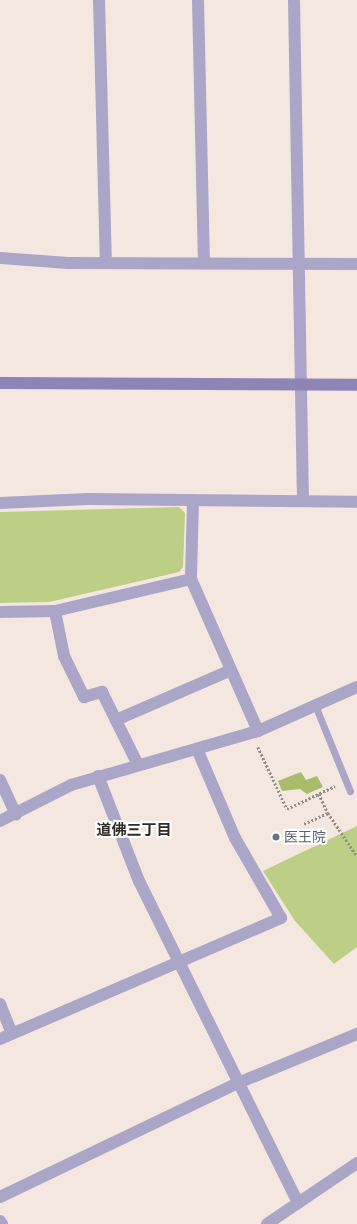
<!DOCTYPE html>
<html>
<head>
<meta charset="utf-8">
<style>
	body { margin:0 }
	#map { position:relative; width:357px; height:1224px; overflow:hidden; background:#f3e7e0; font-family:"Noto Sans","Noto Sans JP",sans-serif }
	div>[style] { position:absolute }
	.green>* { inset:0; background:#bdcf86 }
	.forest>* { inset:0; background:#a8bc69 }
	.path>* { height:2.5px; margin-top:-1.25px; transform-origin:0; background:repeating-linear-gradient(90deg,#968d88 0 2px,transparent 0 4px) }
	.lane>* { height:7px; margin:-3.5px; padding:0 3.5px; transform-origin:3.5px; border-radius:3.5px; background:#aba6c8 }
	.street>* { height:12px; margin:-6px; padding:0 6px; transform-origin:6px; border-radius:6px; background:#aba6c8 }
	.secondary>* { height:12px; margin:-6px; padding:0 6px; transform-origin:6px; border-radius:6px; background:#8e84b6 }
	.dots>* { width:11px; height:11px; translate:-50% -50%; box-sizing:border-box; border:2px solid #fff; border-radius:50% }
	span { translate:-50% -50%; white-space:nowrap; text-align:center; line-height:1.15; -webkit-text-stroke:4px #fff; paint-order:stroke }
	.worship-label { font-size:14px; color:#5b616d }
	.left { translate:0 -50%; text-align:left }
	.neighbourhood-label { font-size:15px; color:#2f2b28; font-weight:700 }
</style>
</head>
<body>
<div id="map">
	<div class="green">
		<div style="clip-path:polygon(179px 507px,185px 513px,183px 567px,179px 572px,49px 602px,0 603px,0 512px)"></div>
		<div style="clip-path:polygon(357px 826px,357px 947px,334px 964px,295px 921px,263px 871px)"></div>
	</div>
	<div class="forest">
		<div style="clip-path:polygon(301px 772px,306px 780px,317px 776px,323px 787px,307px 794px,300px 789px,282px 791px,278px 781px)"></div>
	</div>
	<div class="path">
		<div style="left:258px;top:747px;width:68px;rotate:64.9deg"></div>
		<div style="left:287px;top:809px;width:53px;rotate:-25.6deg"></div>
		<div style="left:319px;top:794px;width:21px;rotate:65deg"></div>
		<div style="left:328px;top:813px;width:52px;rotate:56deg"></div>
		<div style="left:304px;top:824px;width:26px;rotate:-25deg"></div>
	</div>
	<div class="lane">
		<div style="left:315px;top:705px;width:93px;rotate:67.9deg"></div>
	</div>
	<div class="street">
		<div style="left:99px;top:0;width:262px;rotate:88.5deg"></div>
		<div style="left:198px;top:0;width:263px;rotate:88.7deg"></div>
		<div style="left:294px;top:0;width:501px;rotate:88.97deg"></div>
		<div style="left:0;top:258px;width:68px;rotate:4.2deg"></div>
		<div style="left:68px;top:263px;width:289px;rotate:0.2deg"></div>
		<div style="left:193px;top:500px;width:79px;rotate:91.5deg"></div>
		<div style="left:191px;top:579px;width:166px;rotate:66.2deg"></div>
		<div style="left:0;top:503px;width:88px;rotate:-2.6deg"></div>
		<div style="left:88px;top:499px;width:269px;rotate:0.6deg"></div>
		<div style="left:55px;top:611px;width:46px;rotate:78.7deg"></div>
		<div style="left:64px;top:656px;width:46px;rotate:64deg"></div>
		<div style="left:84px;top:697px;width:19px;rotate:-16deg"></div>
		<div style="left:102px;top:692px;width:81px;rotate:63.7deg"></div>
		<div style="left:0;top:612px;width:55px;rotate:-1deg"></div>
		<div style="left:55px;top:611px;width:140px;rotate:-13.2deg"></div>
		<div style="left:116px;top:720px;width:125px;rotate:-23.5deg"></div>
		<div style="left:98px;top:776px;width:113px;rotate:68.7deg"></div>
		<div style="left:139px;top:881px;width:359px;rotate:63.7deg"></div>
		<div style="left:0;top:780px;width:38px;rotate:65deg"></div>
		<div style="left:0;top:821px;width:80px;rotate:-26.9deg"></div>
		<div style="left:71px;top:785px;width:195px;rotate:-16.1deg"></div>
		<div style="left:258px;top:731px;width:108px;rotate:-24deg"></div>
		<div style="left:0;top:1004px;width:31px;rotate:68deg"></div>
		<div style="left:0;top:1039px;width:306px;rotate:-23.3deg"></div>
		<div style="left:281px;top:918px;width:92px;rotate:-119.9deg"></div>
		<div style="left:235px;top:838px;width:97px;rotate:-113.1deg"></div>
		<div style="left:0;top:1197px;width:264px;rotate:-25.6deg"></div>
		<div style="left:238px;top:1083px;width:129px;rotate:-22.4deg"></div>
		<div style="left:0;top:1221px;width:4px;rotate:56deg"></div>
		<div style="left:267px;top:1224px;width:109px;rotate:-34.1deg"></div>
	</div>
	<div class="secondary">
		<div style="left:0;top:383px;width:357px;rotate:0.3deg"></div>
	</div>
	<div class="dots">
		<div style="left:276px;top:837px;background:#6b7280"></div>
	</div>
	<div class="worship-label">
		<span class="left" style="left:284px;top:837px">医王院</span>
	</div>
	<div class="neighbourhood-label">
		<span style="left:134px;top:830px">道佛三丁目</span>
	</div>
</div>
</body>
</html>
